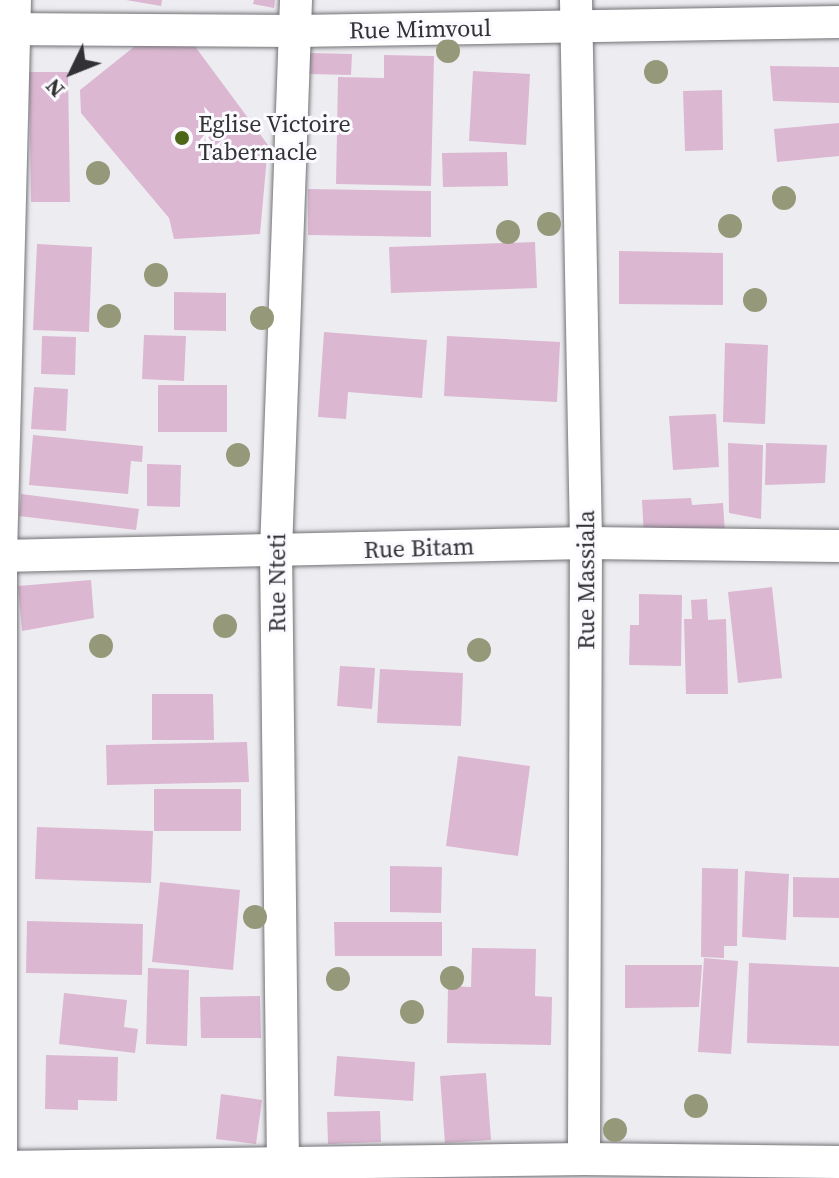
<!DOCTYPE html>
<html>
<head>
<meta charset="utf-8">
<style>
	body { margin:0 }
	#map { position:relative; width:839px; height:1178px; overflow:hidden; background:#ededf1; font-family:"Source Serif 4",serif }
	div>[style] { position:absolute }
	.building>* { inset:0; background:#dbb7d1 }
	.roads { filter:drop-shadow(0 0 2px #737377) drop-shadow(0 0 2px #737377) }
	.street>* { height:32px; margin:-16px; padding:0 16px; transform-origin:16px; border-radius:16px; background:#fff }
	.trees>* { width:24px; height:24px; margin:-12px; border-radius:50%; background:#969979 }
	.dots>* { width:22px; height:22px; translate:-50% -50%; box-sizing:border-box; border:4px solid #fafaff; border-radius:50% }
	span { translate:-50% -50%; white-space:nowrap; text-align:center; line-height:1.15; -webkit-text-stroke:6px #fafaff; paint-order:stroke }
	.street-label { font-size:24px; color:#323234 }
	.poi-label { font-size:24px; color:#323234 }
	.left { translate:0 -50%; text-align:left }
	.north { position:absolute; left:32px; top:32px; width:80px; height:80px; -webkit-text-stroke:6px #fafaff; paint-order:stroke; rotate:227deg; font-size:22px; font-weight:700; line-height:32px; text-align:center; color:#323234 }
	.north::after { content:''; display:block; margin:auto; width:28px; height:36px; background:#323234; clip-path:polygon(50% 0,100% 100%,50% 72%,0 100%) }
</style>
</head>
<body>
<div id="map">
	<div class="building">
		<div style="clip-path:polygon(126px 0,162px 0,161px 6px)"></div>
		<div style="clip-path:polygon(254px 0,275px 0,274px 8px,253px 4px)"></div>
		<div style="clip-path:polygon(140px 42px,194px 45px,268px 145px,260px 234px,174px 239px,169px 218px,81px 113px,80px 90px)"></div>
		<div style="clip-path:polygon(309px 53px,352px 54px,351px 75px,309px 74px)"></div>
		<div style="clip-path:polygon(384px 55px,434px 56px,431px 186px,336px 184px,338px 77px,384px 78px)"></div>
		<div style="clip-path:polygon(770px 66px,839px 67px,839px 103px,773px 101px)"></div>
		<div style="clip-path:polygon(473px 71px,530px 74px,526px 145px,469px 141px)"></div>
		<div style="clip-path:polygon(29px 72px,68px 72px,70px 202px,31px 202px)"></div>
		<div style="clip-path:polygon(722px 90px,723px 150px,685px 151px,683px 91px)"></div>
		<div style="clip-path:polygon(839px 123px,839px 156px,777px 162px,774px 129px)"></div>
		<div style="clip-path:polygon(507px 152px,508px 186px,443px 187px,442px 153px)"></div>
		<div style="clip-path:polygon(308px 189px,431px 191px,431px 237px,308px 235px)"></div>
		<div style="clip-path:polygon(535px 242px,537px 288px,391px 293px,389px 247px)"></div>
		<div style="clip-path:polygon(37px 244px,92px 247px,89px 332px,33px 330px)"></div>
		<div style="clip-path:polygon(619px 251px,723px 253px,723px 305px,619px 304px)"></div>
		<div style="clip-path:polygon(174px 292px,226px 293px,226px 331px,174px 330px)"></div>
		<div style="clip-path:polygon(324px 332px,427px 340px,422px 398px,348px 392px,346px 419px,318px 417px)"></div>
		<div style="clip-path:polygon(144px 335px,186px 336px,184px 381px,142px 379px)"></div>
		<div style="clip-path:polygon(42px 336px,76px 337px,75px 375px,41px 374px)"></div>
		<div style="clip-path:polygon(447px 336px,560px 342px,557px 402px,444px 396px)"></div>
		<div style="clip-path:polygon(725px 343px,768px 345px,765px 424px,723px 422px)"></div>
		<div style="clip-path:polygon(158px 385px,227px 385px,227px 432px,158px 432px)"></div>
		<div style="clip-path:polygon(34px 387px,68px 389px,66px 431px,31px 429px)"></div>
		<div style="clip-path:polygon(716px 414px,719px 467px,673px 470px,669px 416px)"></div>
		<div style="clip-path:polygon(33px 435px,143px 446px,142px 462px,131px 461px,128px 494px,29px 485px)"></div>
		<div style="clip-path:polygon(728px 443px,763px 445px,761px 519px,729px 513px)"></div>
		<div style="clip-path:polygon(766px 443px,827px 445px,825px 483px,765px 485px)"></div>
		<div style="clip-path:polygon(147px 464px,181px 465px,180px 507px,147px 506px)"></div>
		<div style="clip-path:polygon(21px 494px,139px 509px,136px 530px,19px 516px)"></div>
		<div style="clip-path:polygon(691px 498px,692px 505px,723px 503px,725px 533px,644px 537px,642px 500px)"></div>
		<div style="clip-path:polygon(91px 580px,94px 618px,22px 631px,18px 586px)"></div>
		<div style="clip-path:polygon(772px 587px,782px 678px,738px 683px,728px 592px)"></div>
		<div style="clip-path:polygon(639px 594px,682px 595px,681px 666px,629px 665px,630px 625px,639px 625px)"></div>
		<div style="clip-path:polygon(707px 599px,708px 620px,726px 619px,728px 694px,686px 694px,684px 619px,692px 619px,691px 600px)"></div>
		<div style="clip-path:polygon(340px 666px,375px 668px,372px 709px,337px 706px)"></div>
		<div style="clip-path:polygon(380px 669px,463px 673px,461px 726px,377px 723px)"></div>
		<div style="clip-path:polygon(152px 694px,213px 694px,214px 740px,152px 740px)"></div>
		<div style="clip-path:polygon(247px 742px,249px 782px,107px 785px,106px 745px)"></div>
		<div style="clip-path:polygon(458px 756px,530px 766px,518px 856px,446px 846px)"></div>
		<div style="clip-path:polygon(154px 789px,241px 789px,241px 831px,154px 831px)"></div>
		<div style="clip-path:polygon(37px 827px,153px 831px,151px 883px,35px 879px)"></div>
		<div style="clip-path:polygon(390px 866px,442px 867px,441px 913px,390px 912px)"></div>
		<div style="clip-path:polygon(702px 868px,738px 869px,737px 946px,724px 946px,724px 958px,701px 957px)"></div>
		<div style="clip-path:polygon(745px 871px,789px 874px,786px 940px,742px 937px)"></div>
		<div style="clip-path:polygon(793px 877px,839px 878px,839px 918px,793px 917px)"></div>
		<div style="clip-path:polygon(160px 882px,240px 890px,233px 970px,152px 962px)"></div>
		<div style="clip-path:polygon(27px 921px,143px 924px,142px 975px,26px 973px)"></div>
		<div style="clip-path:polygon(334px 922px,442px 922px,442px 956px,335px 956px)"></div>
		<div style="clip-path:polygon(472px 948px,536px 949px,535px 996px,552px 997px,551px 1045px,447px 1043px,448px 986px,471px 987px)"></div>
		<div style="clip-path:polygon(704px 958px,738px 961px,731px 1054px,698px 1052px)"></div>
		<div style="clip-path:polygon(749px 963px,839px 967px,839px 1046px,747px 1043px)"></div>
		<div style="clip-path:polygon(625px 965px,702px 965px,699px 1007px,625px 1008px)"></div>
		<div style="clip-path:polygon(148px 968px,189px 970px,187px 1046px,146px 1044px)"></div>
		<div style="clip-path:polygon(64px 993px,127px 1000px,124px 1027px,138px 1029px,135px 1053px,59px 1044px)"></div>
		<div style="clip-path:polygon(260px 996px,261px 1038px,201px 1038px,200px 997px)"></div>
		<div style="clip-path:polygon(46px 1055px,118px 1057px,117px 1101px,78px 1100px,78px 1110px,45px 1109px)"></div>
		<div style="clip-path:polygon(337px 1056px,415px 1062px,413px 1101px,334px 1096px)"></div>
		<div style="clip-path:polygon(486px 1073px,491px 1140px,445px 1143px,440px 1076px)"></div>
		<div style="clip-path:polygon(221px 1094px,262px 1100px,256px 1144px,216px 1139px)"></div>
		<div style="clip-path:polygon(380px 1111px,381px 1142px,328px 1144px,327px 1112px)"></div>
	</div>
	<div class="roads">
		<div class="street">
			<div style="left:576px;top:0;width:543px;rotate:88.94deg"></div>
			<div style="left:586px;top:543px;width:616px;rotate:90.19deg"></div>
			<div style="left:0;top:29px;width:296px;rotate:0.4deg"></div>
			<div style="left:296px;top:31px;width:543px;rotate:-0.95deg"></div>
			<div style="left:0;top:556px;width:586px;rotate:-1.27deg"></div>
			<div style="left:586px;top:543px;width:253px;rotate:0.7deg"></div>
			<div style="left:283px;top:1166px;width:615px;rotate:-90.65deg"></div>
			<div style="left:276px;top:551px;width:551px;rotate:-87.92deg"></div>
			<div style="left:0;top:1167px;width:584px;rotate:-0.78deg"></div>
			<div style="left:584px;top:1159px;width:255px;rotate:0.7deg"></div>
			<div style="left:1px;top:1167px;width:611px;rotate:-90deg"></div>
			<div style="left:1px;top:556px;width:556px;rotate:-88.56deg"></div>
		</div>
	</div>
	<div class="trees">
		<div style="left:448px;top:51px"></div>
		<div style="left:656px;top:72px"></div>
		<div style="left:98px;top:173px"></div>
		<div style="left:784px;top:198px"></div>
		<div style="left:549px;top:224px"></div>
		<div style="left:730px;top:226px"></div>
		<div style="left:508px;top:232px"></div>
		<div style="left:156px;top:275px"></div>
		<div style="left:755px;top:300px"></div>
		<div style="left:109px;top:316px"></div>
		<div style="left:262px;top:318px"></div>
		<div style="left:238px;top:455px"></div>
		<div style="left:225px;top:626px"></div>
		<div style="left:101px;top:646px"></div>
		<div style="left:479px;top:650px"></div>
		<div style="left:255px;top:917px"></div>
		<div style="left:452px;top:978px"></div>
		<div style="left:338px;top:979px"></div>
		<div style="left:412px;top:1012px"></div>
		<div style="left:696px;top:1106px"></div>
		<div style="left:615px;top:1130px"></div>
	</div>
	<div class="dots">
		<div style="left:182px;top:138px;background:#4d6719"></div>
	</div>
	<div class="street-label">
		<span style="left:420px;top:29px;rotate:-1deg">Rue Mimvoul</span>
		<span style="left:419px;top:548px;rotate:-2deg">Rue Bitam</span>
		<span style="left:586px;top:580px;rotate:-90deg">Rue Massiala</span>
		<span style="left:277px;top:583px;rotate:-90deg">Rue Nteti</span>
	</div>
	<div class="poi-label">
		<span class="left" style="left:198px;top:138px">Eglise Victoire<br>Tabernacle</span>
	</div>
	<div class="north">N</div>
</div>
</body>
</html>
